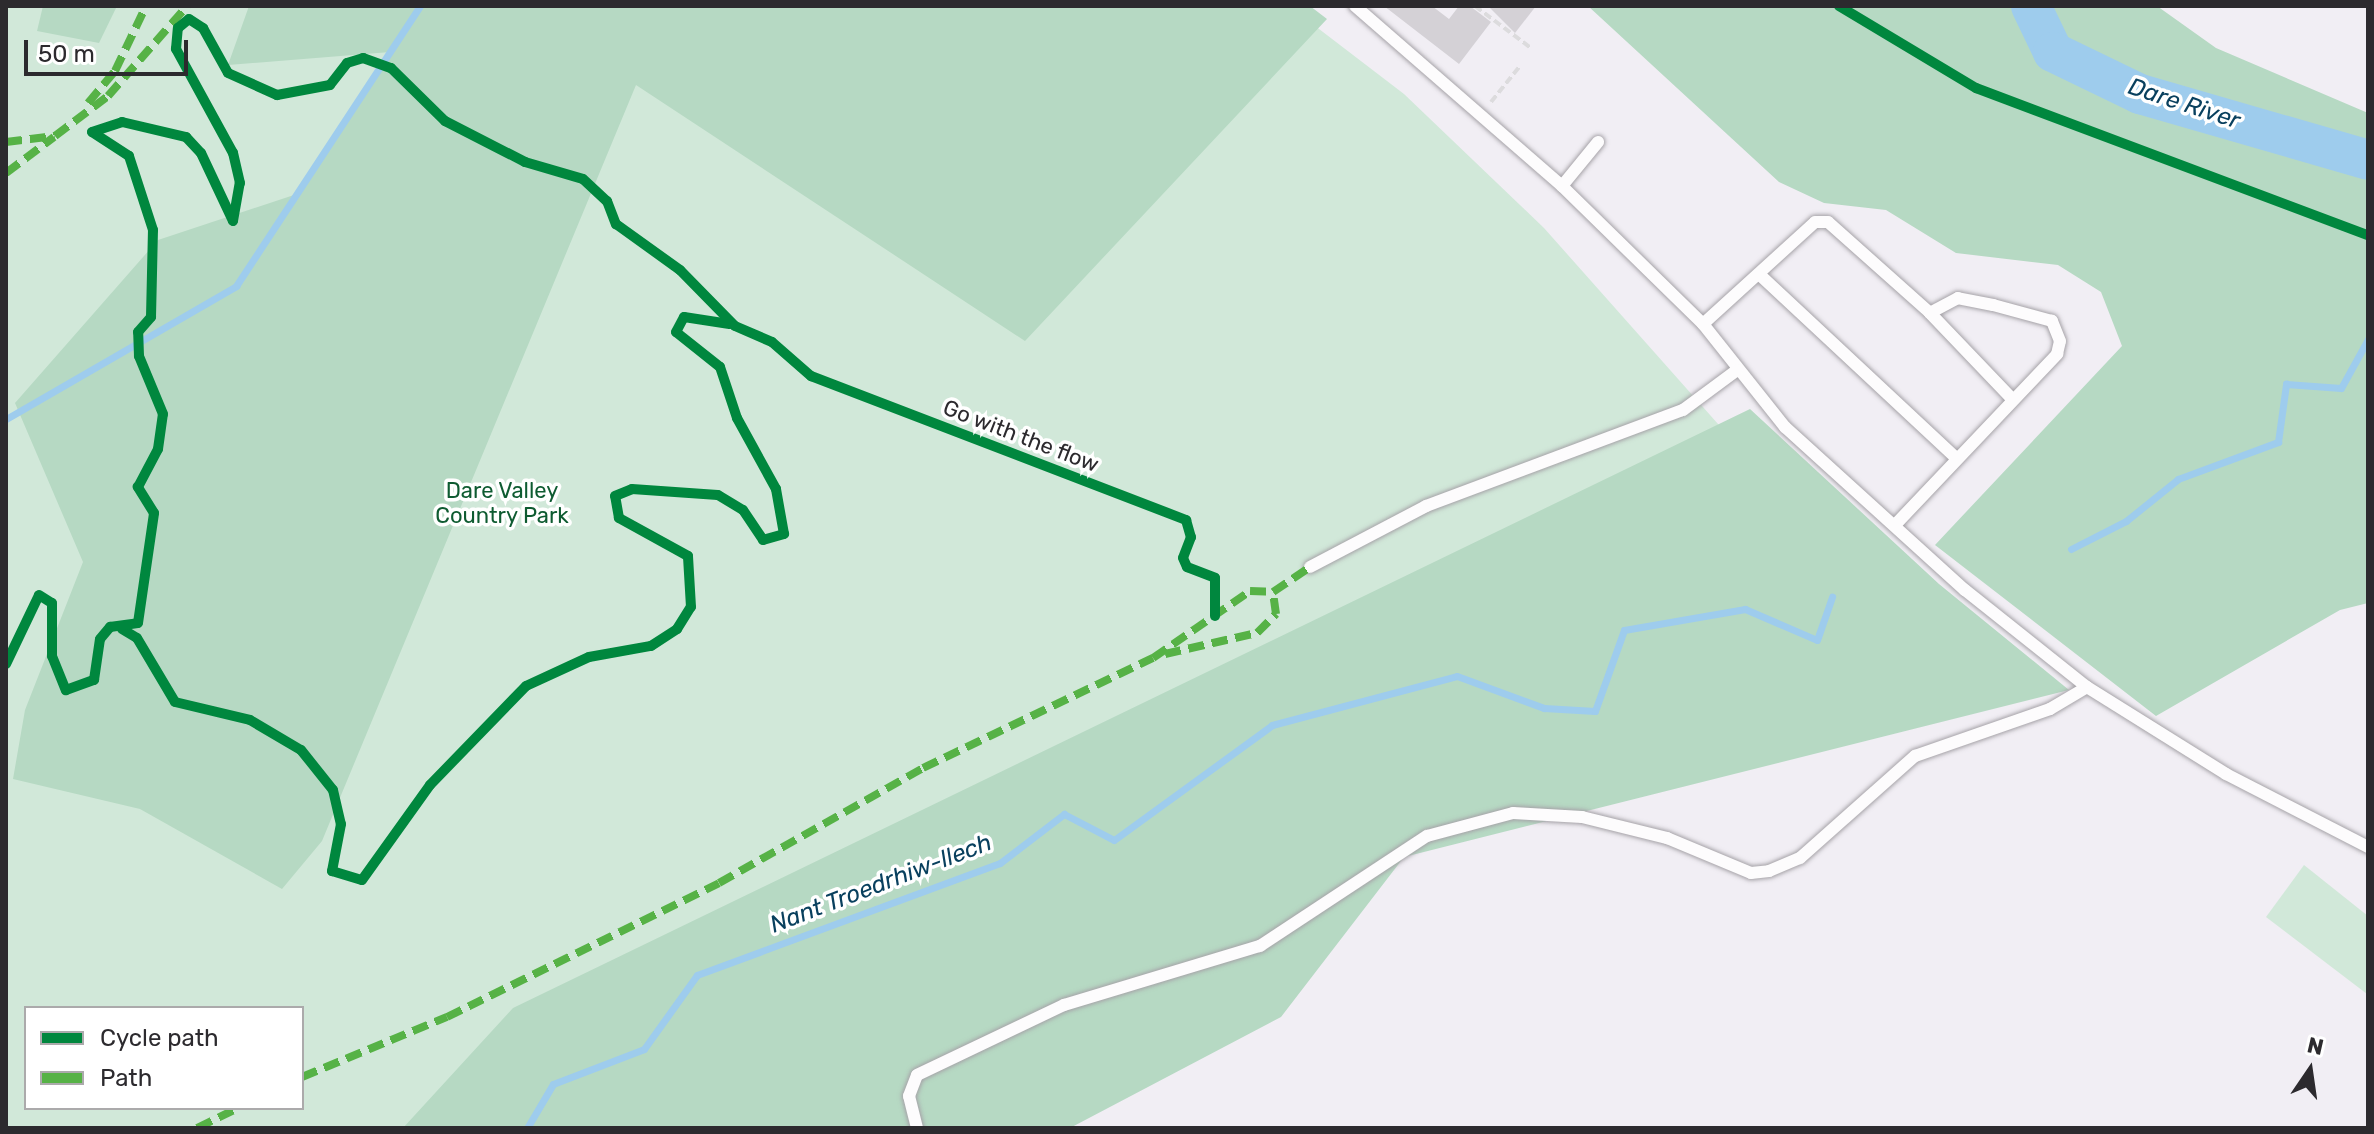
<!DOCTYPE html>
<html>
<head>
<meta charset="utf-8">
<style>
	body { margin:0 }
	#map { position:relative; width:2374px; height:1134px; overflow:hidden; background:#f1eef4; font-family:Rubik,sans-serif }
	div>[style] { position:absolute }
	.green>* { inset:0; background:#d1e8d9 }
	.forest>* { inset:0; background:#b6d9c3 }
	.stream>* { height:7px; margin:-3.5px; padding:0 3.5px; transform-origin:3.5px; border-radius:3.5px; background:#9ecced }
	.river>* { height:40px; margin:-20px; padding:0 20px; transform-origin:20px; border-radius:20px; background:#9ecced }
	.building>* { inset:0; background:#d4d1d6 }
	.path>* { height:4px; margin-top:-2px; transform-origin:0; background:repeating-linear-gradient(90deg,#dcdbdd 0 8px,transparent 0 12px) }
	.roads { filter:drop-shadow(0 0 2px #a6a3a8) drop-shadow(0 0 2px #a6a3a8) }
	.service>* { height:12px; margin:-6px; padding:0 6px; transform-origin:6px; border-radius:6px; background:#fdfcfd }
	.quiet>* { height:8px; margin-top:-4px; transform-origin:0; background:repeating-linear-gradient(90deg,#56b246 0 16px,transparent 0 24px) }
	.cycleway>* { height:10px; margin:-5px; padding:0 5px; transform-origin:5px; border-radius:5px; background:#00873e }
	span { translate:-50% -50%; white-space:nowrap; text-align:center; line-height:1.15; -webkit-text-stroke:7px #fff; paint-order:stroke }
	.street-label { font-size:22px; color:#2c2a2e }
	.park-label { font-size:22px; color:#0e5b31 }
	.water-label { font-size:24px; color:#09405e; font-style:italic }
	.frame { position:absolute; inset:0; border:8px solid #2c2a2e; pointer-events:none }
	.legend { position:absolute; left:24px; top:1006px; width:280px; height:104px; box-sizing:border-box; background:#fff; border:2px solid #abaaab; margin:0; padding:10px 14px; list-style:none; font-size:24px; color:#2c2a2e }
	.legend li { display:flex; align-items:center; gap:16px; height:40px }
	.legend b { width:40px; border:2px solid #abaaab }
	.north { position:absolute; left:2270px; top:1030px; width:80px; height:80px; -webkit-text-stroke:6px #fff; paint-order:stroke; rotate:13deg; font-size:22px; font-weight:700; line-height:32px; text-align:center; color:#2c2a2e }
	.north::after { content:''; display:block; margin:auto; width:28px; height:36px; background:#2c2a2e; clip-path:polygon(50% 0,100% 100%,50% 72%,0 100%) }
	.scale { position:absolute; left:24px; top:40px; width:164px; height:36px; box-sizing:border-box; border:4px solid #2c2a2e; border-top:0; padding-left:10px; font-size:24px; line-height:28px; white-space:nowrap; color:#2c2a2e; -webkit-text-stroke:6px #fff; paint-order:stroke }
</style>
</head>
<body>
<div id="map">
	<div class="green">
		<div style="clip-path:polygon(evenodd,6px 6px,1289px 6px,1404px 94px,1544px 228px,1750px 460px,526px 1128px,6px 1128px,6px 6px,26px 1008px,302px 1008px,302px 1108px,26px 1108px,26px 1008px)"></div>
		<div style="clip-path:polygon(2304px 865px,2368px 916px,2367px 994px,2266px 917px)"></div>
	</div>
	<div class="forest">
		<div style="clip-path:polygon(43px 6px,117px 6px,99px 43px,37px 31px)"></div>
		<div style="clip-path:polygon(249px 6px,1310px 6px,1327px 19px,1025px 341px,636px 85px,322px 841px,282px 889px,140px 809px,13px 779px,25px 710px,83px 562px,15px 403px,158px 240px,297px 194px,390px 52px,228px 65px)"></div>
		<div style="clip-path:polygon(1588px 6px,2157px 6px,2216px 48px,2368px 113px,2368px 603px,2340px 610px,2156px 716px,1935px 545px,2122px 346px,2101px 292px,2058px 265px,1956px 253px,1886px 210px,1824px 203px,1779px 182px)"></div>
		<div style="clip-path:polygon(1750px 409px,1939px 584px,2069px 690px,1404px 857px,1281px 1017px,1070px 1128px,403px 1128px,513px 1008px)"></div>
	</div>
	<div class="stream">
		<div style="left:6px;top:419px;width:266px;rotate:-30deg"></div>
		<div style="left:236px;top:286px;width:335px;rotate:-56.7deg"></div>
		<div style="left:2071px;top:549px;width:62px;rotate:-27deg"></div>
		<div style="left:2126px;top:521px;width:67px;rotate:-38.9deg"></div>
		<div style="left:2178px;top:479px;width:107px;rotate:-20.3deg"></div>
		<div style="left:2278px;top:442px;width:59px;rotate:-82.1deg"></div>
		<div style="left:2286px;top:384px;width:55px;rotate:4.2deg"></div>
		<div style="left:2341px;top:388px;width:56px;rotate:-61.1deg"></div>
		<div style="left:527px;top:1128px;width:51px;rotate:-59.4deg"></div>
		<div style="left:553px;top:1084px;width:97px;rotate:-21deg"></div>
		<div style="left:644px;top:1049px;width:91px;rotate:-54.4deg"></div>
		<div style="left:697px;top:975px;width:323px;rotate:-20.3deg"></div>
		<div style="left:1000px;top:863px;width:81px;rotate:-37.4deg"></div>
		<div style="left:1064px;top:814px;width:56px;rotate:27.5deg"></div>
		<div style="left:1114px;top:840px;width:195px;rotate:-36deg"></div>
		<div style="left:1272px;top:725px;width:191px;rotate:-14.8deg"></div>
		<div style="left:1457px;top:676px;width:93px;rotate:20.2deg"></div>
		<div style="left:1544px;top:708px;width:51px;rotate:3.4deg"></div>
		<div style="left:1595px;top:711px;width:86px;rotate:-70.3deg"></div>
		<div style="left:1624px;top:630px;width:123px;rotate:-9.8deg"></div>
		<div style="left:1745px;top:609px;width:78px;rotate:23.3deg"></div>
		<div style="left:1817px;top:640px;width:46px;rotate:-70.8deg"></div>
	</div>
	<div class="river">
		<div style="left:2031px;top:6px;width:51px;rotate:64.4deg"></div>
		<div style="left:2053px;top:52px;width:97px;rotate:25.8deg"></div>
		<div style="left:2140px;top:94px;width:237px;rotate:16.1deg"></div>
	</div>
	<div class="building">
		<div style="clip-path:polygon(1384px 6px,1432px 6px,1449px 19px,1459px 6px,1470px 6px,1491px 22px,1459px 64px)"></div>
		<div style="clip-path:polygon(1488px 6px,1536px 6px,1515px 33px)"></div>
	</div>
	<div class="path">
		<div style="left:1475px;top:6px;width:70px;rotate:36.9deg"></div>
		<div style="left:1491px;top:102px;width:45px;rotate:-51.3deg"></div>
	</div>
	<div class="roads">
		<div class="service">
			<div style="left:1355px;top:6px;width:274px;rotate:41deg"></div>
			<div style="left:1562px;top:186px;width:197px;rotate:44.4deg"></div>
			<div style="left:1703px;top:324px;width:132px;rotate:51.5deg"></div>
			<div style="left:1785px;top:427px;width:243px;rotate:42.2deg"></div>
			<div style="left:1965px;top:590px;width:156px;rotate:38.5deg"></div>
			<div style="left:2087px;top:687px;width:164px;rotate:32deg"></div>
			<div style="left:2226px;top:774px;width:160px;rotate:27.2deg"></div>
			<div style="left:1562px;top:186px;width:57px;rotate:-50.7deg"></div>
			<div style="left:1761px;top:276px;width:267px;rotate:43deg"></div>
			<div style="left:1703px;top:324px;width:151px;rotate:-42.3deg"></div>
			<div style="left:1815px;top:222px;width:13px"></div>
			<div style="left:1828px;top:222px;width:137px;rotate:41.7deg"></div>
			<div style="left:1930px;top:313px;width:120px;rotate:46.3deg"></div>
			<div style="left:1895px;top:525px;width:236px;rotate:-46.5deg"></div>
			<div style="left:2057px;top:354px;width:13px;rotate:-77deg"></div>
			<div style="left:2060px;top:341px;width:22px;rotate:-112deg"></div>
			<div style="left:2052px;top:321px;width:61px;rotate:-164.8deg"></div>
			<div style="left:1993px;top:305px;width:36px;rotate:-169deg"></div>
			<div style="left:1958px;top:298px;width:32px;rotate:152deg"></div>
			<div style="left:1310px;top:567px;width:131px;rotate:-27.7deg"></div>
			<div style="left:1426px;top:506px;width:274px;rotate:-20.5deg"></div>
			<div style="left:1683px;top:410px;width:67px;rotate:-36.5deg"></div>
			<div style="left:917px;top:1128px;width:33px;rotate:-104deg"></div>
			<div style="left:909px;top:1096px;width:22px;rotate:-69deg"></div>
			<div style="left:917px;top:1075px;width:163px;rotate:-25.5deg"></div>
			<div style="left:1064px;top:1005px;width:205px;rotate:-16.8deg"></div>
			<div style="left:1260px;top:946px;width:200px;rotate:-33.4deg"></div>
			<div style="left:1427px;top:836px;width:89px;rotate:-15deg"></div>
			<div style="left:1513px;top:813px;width:69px;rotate:3.3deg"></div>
			<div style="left:1582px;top:817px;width:88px;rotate:13.9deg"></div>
			<div style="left:1667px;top:838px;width:91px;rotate:22.6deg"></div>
			<div style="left:1751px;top:873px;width:18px;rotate:-6deg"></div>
			<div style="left:1769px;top:871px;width:34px;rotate:-23deg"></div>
			<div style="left:1800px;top:858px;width:154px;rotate:-41.6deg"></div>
			<div style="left:1915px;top:756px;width:143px;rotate:-19.2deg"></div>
			<div style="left:2050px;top:709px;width:43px;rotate:-30.7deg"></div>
		</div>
	</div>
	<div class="quiet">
		<div style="left:88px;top:103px;width:42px;rotate:-49.8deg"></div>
		<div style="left:115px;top:71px;width:72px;rotate:-64.5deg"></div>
		<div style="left:6px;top:142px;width:49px;rotate:-7deg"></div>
		<div style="left:55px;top:136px;width:66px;rotate:-37deg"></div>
		<div style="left:108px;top:96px;width:120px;rotate:-48.7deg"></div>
		<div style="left:6px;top:173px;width:60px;rotate:-36.9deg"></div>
		<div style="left:1165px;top:654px;width:94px;rotate:-12.9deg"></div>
		<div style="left:1257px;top:633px;width:27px;rotate:-45deg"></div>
		<div style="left:1276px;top:614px;width:22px;rotate:-98deg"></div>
		<div style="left:302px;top:1077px;width:157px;rotate:-22.5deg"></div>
		<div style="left:447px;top:1017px;width:303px;rotate:-26.2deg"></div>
		<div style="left:719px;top:883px;width:234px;rotate:-29.4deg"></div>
		<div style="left:923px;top:768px;width:255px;rotate:-25.6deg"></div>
		<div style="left:1153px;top:658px;width:118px;rotate:-34.6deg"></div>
		<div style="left:1250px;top:591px;width:23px;rotate:2deg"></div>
		<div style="left:1273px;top:592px;width:45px;rotate:-34deg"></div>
		<div style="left:197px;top:1128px;width:46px;rotate:-26deg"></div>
	</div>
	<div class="cycleway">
		<div style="left:1839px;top:6px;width:160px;rotate:30.9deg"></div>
		<div style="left:1976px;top:88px;width:419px;rotate:20.6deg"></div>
		<div style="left:122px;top:629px;width:17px;rotate:31deg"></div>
		<div style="left:137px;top:638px;width:74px;rotate:59.3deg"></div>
		<div style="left:175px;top:702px;width:77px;rotate:13.5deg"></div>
		<div style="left:250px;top:720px;width:59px;rotate:30.5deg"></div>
		<div style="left:301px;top:750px;width:51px;rotate:51.3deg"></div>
		<div style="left:333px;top:790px;width:35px;rotate:77deg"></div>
		<div style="left:341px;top:824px;width:48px;rotate:100.8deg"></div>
		<div style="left:332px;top:871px;width:31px;rotate:17deg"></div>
		<div style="left:362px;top:880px;width:117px;rotate:-54.4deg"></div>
		<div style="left:430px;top:785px;width:138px;rotate:-45.9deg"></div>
		<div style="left:526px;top:686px;width:69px;rotate:-24.7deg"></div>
		<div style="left:589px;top:657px;width:63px;rotate:-10.1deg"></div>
		<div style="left:651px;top:646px;width:31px;rotate:-33deg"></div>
		<div style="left:677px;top:629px;width:26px;rotate:-58deg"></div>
		<div style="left:691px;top:607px;width:51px;rotate:-93.4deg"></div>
		<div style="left:688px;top:556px;width:79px;rotate:-151.2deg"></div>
		<div style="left:619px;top:518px;width:22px;rotate:-100deg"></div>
		<div style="left:615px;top:496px;width:18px;rotate:-22deg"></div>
		<div style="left:632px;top:489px;width:86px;rotate:4deg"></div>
		<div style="left:718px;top:495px;width:29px;rotate:31deg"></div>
		<div style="left:743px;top:510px;width:36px;rotate:56deg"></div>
		<div style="left:763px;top:540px;width:22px;rotate:-16deg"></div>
		<div style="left:784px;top:534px;width:46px;rotate:-100.1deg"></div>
		<div style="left:776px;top:489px;width:81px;rotate:-118.8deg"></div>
		<div style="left:737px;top:418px;width:54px;rotate:-108.4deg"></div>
		<div style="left:720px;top:367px;width:56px;rotate:-141.5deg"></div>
		<div style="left:676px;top:332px;width:17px;rotate:-62deg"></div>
		<div style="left:684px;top:317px;width:46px;rotate:8.8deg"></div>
		<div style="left:6px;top:664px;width:76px;rotate:-64.4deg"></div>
		<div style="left:39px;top:595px;width:15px;rotate:32deg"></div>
		<div style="left:52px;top:603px;width:53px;rotate:90deg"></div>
		<div style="left:52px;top:656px;width:37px;rotate:68deg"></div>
		<div style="left:66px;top:690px;width:30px;rotate:-20deg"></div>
		<div style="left:94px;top:680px;width:41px;rotate:-81.7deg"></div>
		<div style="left:100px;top:639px;width:16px;rotate:-50deg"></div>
		<div style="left:110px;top:627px;width:28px;rotate:-8deg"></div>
		<div style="left:138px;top:623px;width:111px;rotate:-81.7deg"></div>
		<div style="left:154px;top:513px;width:31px;rotate:-122deg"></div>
		<div style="left:138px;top:487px;width:43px;rotate:-62.2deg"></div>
		<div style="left:158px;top:449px;width:35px;rotate:-82deg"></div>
		<div style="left:163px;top:414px;width:63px;rotate:-112.5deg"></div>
		<div style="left:139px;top:356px;width:24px;rotate:-92deg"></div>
		<div style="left:138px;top:332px;width:20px;rotate:-49deg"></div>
		<div style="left:151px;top:317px;width:87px;rotate:-88.7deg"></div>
		<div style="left:153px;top:230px;width:78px;rotate:-108deg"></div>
		<div style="left:129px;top:156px;width:44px;rotate:-147deg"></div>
		<div style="left:92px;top:132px;width:32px;rotate:-18deg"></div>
		<div style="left:122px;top:122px;width:66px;rotate:13.2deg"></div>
		<div style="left:186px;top:137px;width:22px;rotate:47deg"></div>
		<div style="left:201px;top:153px;width:75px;rotate:64.8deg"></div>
		<div style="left:233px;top:221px;width:39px;rotate:-80deg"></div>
		<div style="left:240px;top:183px;width:31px;rotate:-103deg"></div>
		<div style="left:233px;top:153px;width:119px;rotate:-118.7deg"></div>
		<div style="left:176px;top:49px;width:21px;rotate:-85deg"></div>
		<div style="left:178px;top:28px;width:14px;rotate:-39deg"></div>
		<div style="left:189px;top:19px;width:17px;rotate:33deg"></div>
		<div style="left:203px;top:28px;width:51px;rotate:60.9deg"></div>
		<div style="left:228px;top:73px;width:54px;rotate:24.2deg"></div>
		<div style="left:277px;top:95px;width:54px;rotate:-10.7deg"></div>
		<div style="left:330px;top:85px;width:28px;rotate:-52deg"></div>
		<div style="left:347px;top:63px;width:17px;rotate:-17deg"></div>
		<div style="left:363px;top:58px;width:30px;rotate:20deg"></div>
		<div style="left:391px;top:68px;width:76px;rotate:44.5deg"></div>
		<div style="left:445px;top:121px;width:90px;rotate:27.1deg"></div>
		<div style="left:525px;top:162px;width:60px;rotate:16.3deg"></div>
		<div style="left:583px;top:179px;width:33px;rotate:43deg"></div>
		<div style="left:607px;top:201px;width:25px;rotate:69deg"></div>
		<div style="left:616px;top:224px;width:79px;rotate:35.7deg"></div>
		<div style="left:680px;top:270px;width:78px;rotate:45.5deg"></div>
		<div style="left:735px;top:326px;width:40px;rotate:23.4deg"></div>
		<div style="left:772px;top:342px;width:52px;rotate:41.1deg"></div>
		<div style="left:811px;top:376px;width:402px;rotate:21deg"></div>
		<div style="left:1186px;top:520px;width:18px;rotate:74deg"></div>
		<div style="left:1191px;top:537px;width:22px;rotate:111deg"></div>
		<div style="left:1183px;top:558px;width:10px;rotate:66deg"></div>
		<div style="left:1187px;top:567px;width:30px;rotate:21deg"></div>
		<div style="left:1215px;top:578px;width:38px;rotate:90deg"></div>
	</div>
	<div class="street-label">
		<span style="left:1021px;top:436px;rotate:21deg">Go with the flow</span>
	</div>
	<div class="park-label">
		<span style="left:502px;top:503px">Dare Valley<br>Country Park</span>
	</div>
	<div class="water-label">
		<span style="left:2184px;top:104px;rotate:18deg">Dare River</span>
		<span style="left:881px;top:884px;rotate:-21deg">Nant Troedrhiw-llech</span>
	</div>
	<div class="frame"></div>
	<ul class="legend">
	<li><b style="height:10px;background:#00873e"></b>Cycle path</li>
	<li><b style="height:10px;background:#56b246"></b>Path</li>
	</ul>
	<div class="north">N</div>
	<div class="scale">50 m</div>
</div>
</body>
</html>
